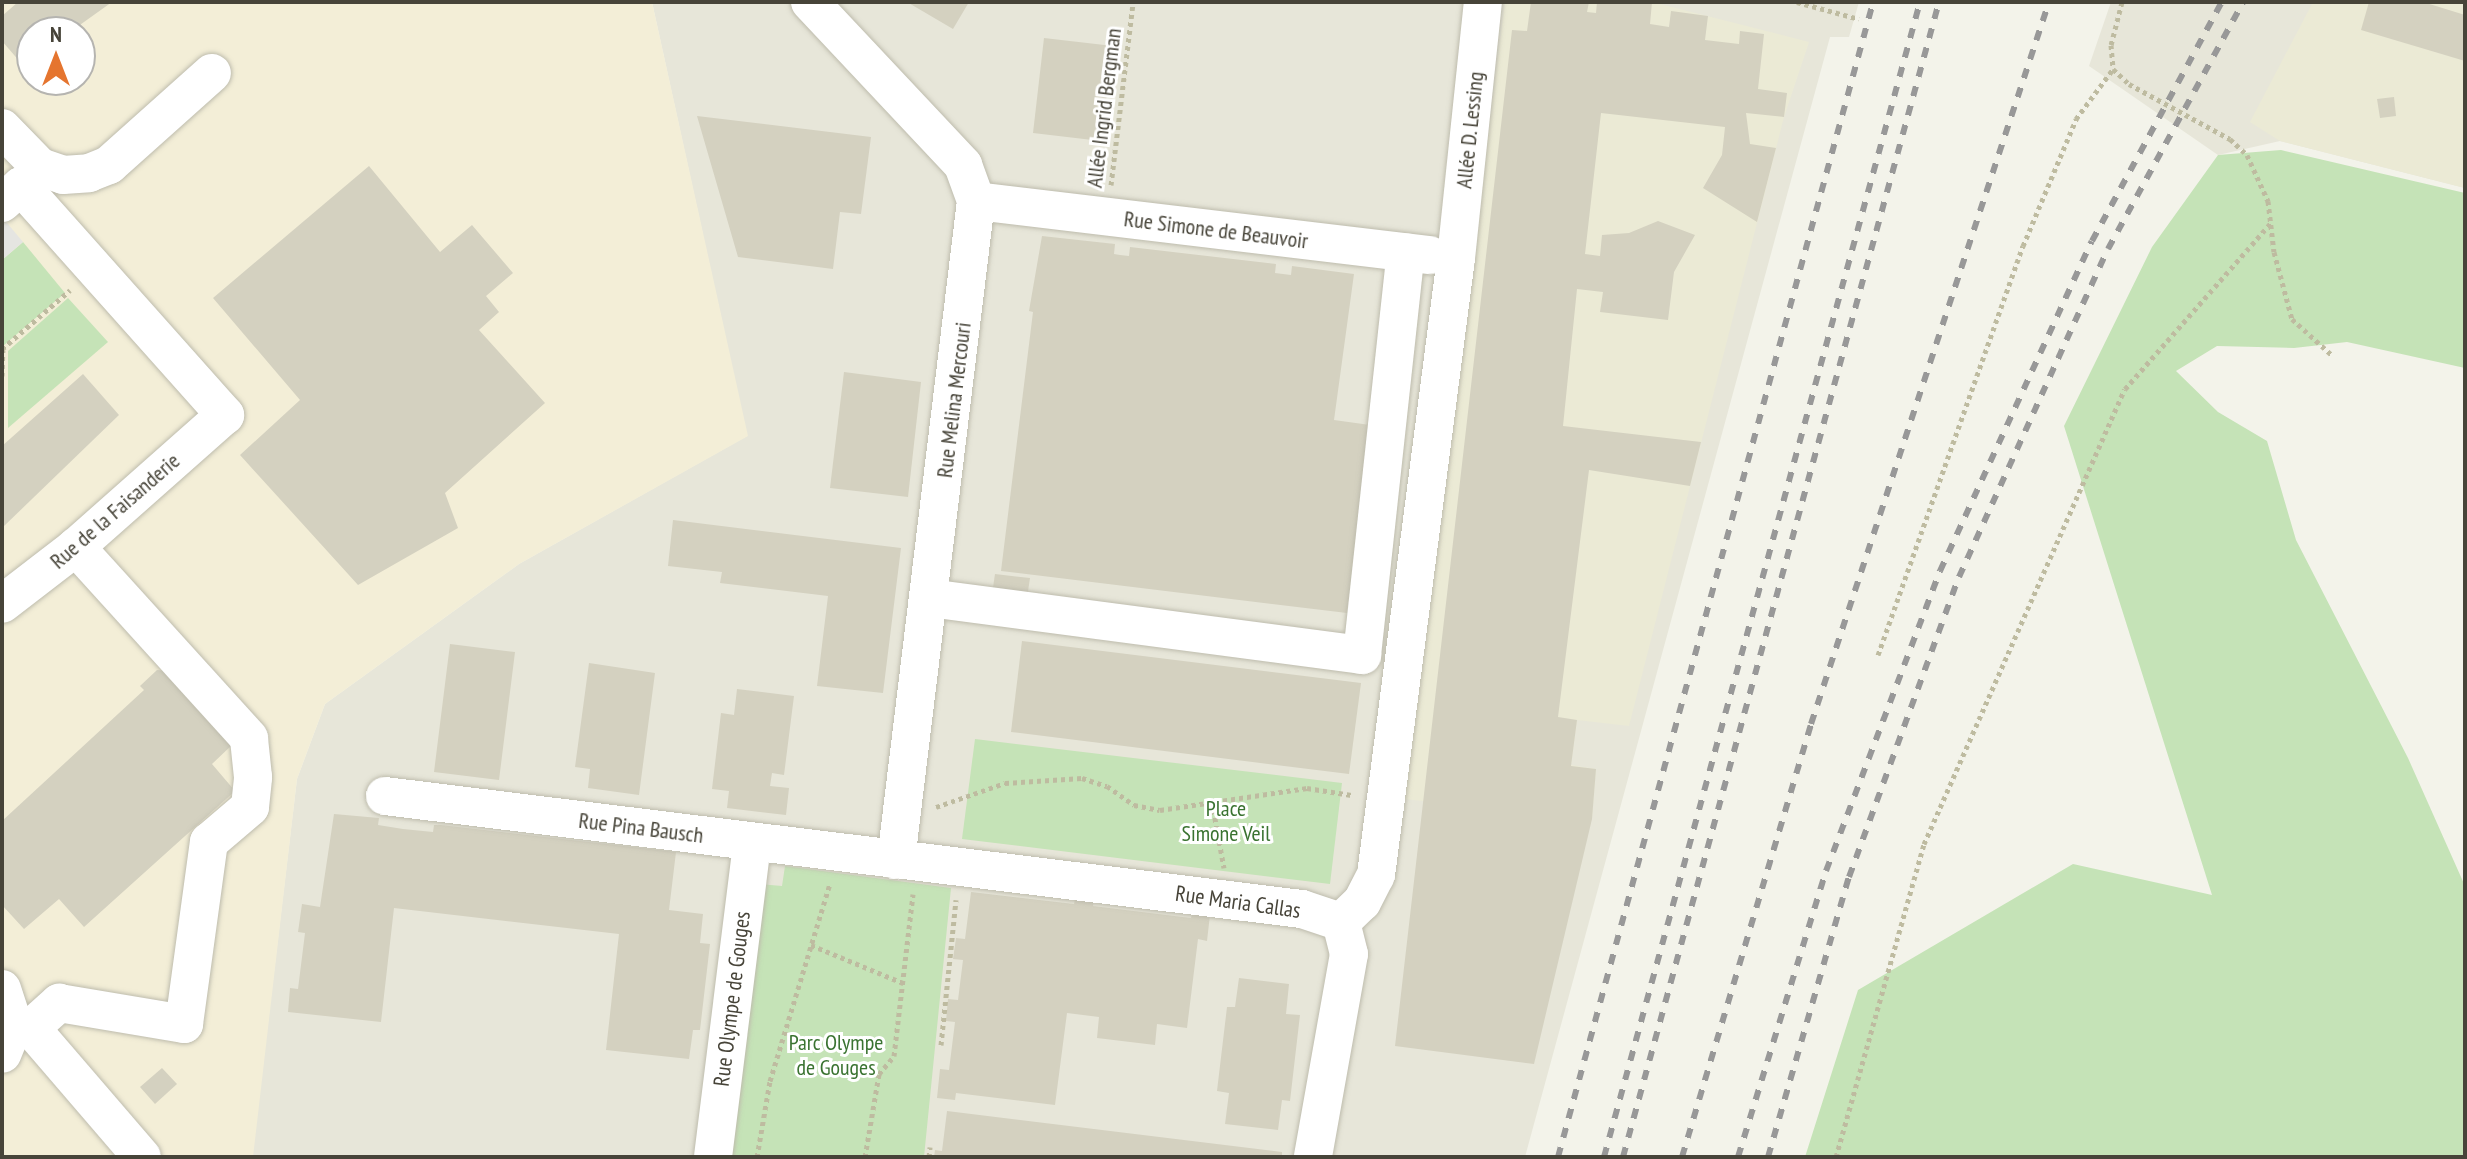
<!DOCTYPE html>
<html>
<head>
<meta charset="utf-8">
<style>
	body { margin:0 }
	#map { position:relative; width:2467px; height:1159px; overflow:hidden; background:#f3f3ea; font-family:"PT Sans Narrow",sans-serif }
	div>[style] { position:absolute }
	.residential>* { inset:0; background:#e7e6d9 }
	.commercial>* { inset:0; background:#f3eed7 }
	.education>* { inset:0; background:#ebead5 }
	.green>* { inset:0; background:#c5e3b7 }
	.parking>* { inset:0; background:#e5e5e1 }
	.building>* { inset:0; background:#d4d1c0 }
	.path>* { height:5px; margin-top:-2.5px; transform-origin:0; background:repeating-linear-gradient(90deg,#bebba0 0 4px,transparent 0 8px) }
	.roads { filter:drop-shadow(0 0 2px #bebcad) drop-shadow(0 0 2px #bebcad) }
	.minor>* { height:38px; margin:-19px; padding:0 19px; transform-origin:19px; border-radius:19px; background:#fff }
	.rail>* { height:6px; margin-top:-3px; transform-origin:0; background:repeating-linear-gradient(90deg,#989898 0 10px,transparent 0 20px) }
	span { translate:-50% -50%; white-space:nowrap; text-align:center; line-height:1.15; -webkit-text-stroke:6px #fff; paint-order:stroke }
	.street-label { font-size:22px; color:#474439 }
	.park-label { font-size:22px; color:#3a7331 }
	.frame { position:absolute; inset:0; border:4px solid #474439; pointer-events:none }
	.north { position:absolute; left:16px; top:16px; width:80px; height:80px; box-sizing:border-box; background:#fff; border:2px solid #b5b4b0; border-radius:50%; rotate:0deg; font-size:22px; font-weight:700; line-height:32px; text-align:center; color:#474439 }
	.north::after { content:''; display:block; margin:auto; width:28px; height:36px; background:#e5752f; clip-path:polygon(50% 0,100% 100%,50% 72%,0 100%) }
</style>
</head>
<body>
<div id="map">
	<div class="residential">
		<div style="clip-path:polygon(652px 2px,1859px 2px,1849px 37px,1830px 37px,1525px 1157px,252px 1157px,297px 779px,325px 704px,519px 564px,747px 436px)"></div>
		<div style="clip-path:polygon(2111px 2px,2465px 2px,2465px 188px,2280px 141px,2218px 155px,2089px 66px)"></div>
	</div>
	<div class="commercial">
		<div style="clip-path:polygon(evenodd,2px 2px,652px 2px,748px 436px,519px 564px,325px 704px,297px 779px,253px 1157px,2px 1157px,2px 2px,32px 32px,80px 32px,80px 80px,32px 80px,32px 32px)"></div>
	</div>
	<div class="education">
		<div style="clip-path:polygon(1505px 2px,1652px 2px,1809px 42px,1784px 117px,1629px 726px,1577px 720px,1571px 765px,1596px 769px,1592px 819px,1404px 799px)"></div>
		<div style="clip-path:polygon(2313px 2px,2465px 2px,2465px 188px,2280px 141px,2250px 122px)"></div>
	</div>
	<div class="green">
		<div style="clip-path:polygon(2281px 150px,2465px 193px,2465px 368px,2347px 342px,2294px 348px,2217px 346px,2176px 371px,2218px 412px,2267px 441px,2296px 540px,2408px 758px,2465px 886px,2465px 1157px,1805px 1157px,1858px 990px,2073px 864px,2212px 895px,2064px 426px,2152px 247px,2218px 155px)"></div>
		<div style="clip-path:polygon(23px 242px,65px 293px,3px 346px,2px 260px)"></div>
		<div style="clip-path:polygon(68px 298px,108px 342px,8px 428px,8px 351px)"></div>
		<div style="clip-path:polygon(975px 739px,1342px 783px,1330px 884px,962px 839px)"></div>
		<div style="clip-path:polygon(785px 866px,951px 888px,924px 1157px,726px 1157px,758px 884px,782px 886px)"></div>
	</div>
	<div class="parking">
		<div style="clip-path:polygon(2px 217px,23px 242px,2px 260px)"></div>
	</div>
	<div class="building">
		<div style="clip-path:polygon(18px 2px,112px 2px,70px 32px,32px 32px,32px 65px,27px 70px,2px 41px,2px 16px)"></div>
		<div style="clip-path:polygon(907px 2px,969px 2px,953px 29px)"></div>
		<div style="clip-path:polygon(1531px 2px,1589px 2px,1587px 12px,1596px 13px,1597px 2px,1652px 2px,1650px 24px,1669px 27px,1671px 11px,1708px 16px,1705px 40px,1739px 44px,1740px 31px,1764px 34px,1758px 89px,1787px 93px,1784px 117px,1746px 113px,1750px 144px,1776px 148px,1757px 222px,1703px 188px,1722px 155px,1725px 127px,1601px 113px,1585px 254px,1600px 256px,1602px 235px,1629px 233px,1658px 221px,1695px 235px,1674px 272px,1668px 320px,1600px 312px,1603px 292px,1577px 289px,1563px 426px,1701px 442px,1690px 486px,1589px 470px,1558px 717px,1577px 720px,1571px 766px,1596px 769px,1592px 819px,1534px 1064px,1395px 1046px,1512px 30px,1527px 31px)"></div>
		<div style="clip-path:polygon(2369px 2px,2423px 2px,2465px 15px,2465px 61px,2361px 30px)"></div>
		<div style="clip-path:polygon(1044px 38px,1113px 46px,1101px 141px,1033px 133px)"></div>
		<div style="clip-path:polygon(2394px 97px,2396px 116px,2380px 118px,2377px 99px)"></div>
		<div style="clip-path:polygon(697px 116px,871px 137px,861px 214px,840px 212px,833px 269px,738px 257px)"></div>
		<div style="clip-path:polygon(369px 166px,440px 252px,472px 225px,513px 273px,486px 296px,499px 312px,479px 330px,545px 403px,445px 493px,458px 528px,358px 585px,240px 455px,300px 400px,213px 298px)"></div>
		<div style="clip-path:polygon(1042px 236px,1115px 244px,1114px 254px,1120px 255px,1129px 256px,1130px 247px,1276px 264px,1275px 273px,1291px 275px,1292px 266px,1354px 274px,1334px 420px,1370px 425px,1347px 613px,1001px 571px,1033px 312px,1029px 311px)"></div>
		<div style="clip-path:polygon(844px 372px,921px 382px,908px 497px,830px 488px)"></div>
		<div style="clip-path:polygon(83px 374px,119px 415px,2px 528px,2px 446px)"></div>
		<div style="clip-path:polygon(673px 520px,901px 548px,883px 693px,817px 686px,828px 596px,720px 583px,722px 572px,668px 566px)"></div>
		<div style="clip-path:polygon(995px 574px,1030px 578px,1027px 598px,992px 594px)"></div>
		<div style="clip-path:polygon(1022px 641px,1361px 683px,1349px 774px,1011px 732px)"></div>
		<div style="clip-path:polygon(450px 644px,515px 652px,499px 780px,434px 772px)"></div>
		<div style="clip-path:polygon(589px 663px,655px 673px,639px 795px,588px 788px,590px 769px,575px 767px)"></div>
		<div style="clip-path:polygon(157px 670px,167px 671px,232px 745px,212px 764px,235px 791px,84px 927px,59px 899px,24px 929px,2px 905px,2px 821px,144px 690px,140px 686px)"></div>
		<div style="clip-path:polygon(737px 689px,794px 696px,784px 775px,772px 773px,770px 786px,789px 788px,786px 815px,727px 808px,729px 791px,712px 789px,721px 713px,734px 715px)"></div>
		<div style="clip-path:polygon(334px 814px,379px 818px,378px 825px,403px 829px,433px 832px,434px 825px,441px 825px,676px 852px,669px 910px,703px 914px,700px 943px,710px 944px,700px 1030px,693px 1030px,689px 1059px,606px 1050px,619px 934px,394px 908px,381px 1022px,288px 1012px,290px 988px,298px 989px,305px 933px,298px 932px,302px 904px,320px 907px)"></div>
		<div style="clip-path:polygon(971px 892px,1074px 904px,1075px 899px,1094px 901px,1093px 906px,1191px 918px,1192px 913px,1210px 915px,1207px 941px,1198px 939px,1187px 1028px,1157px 1024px,1155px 1045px,1097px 1038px,1099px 1017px,1067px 1013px,1055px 1105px,956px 1093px,955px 1100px,937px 1098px,940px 1069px,949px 1070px,955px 1022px,946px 1021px,948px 999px,958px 1000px,963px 960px,953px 959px,956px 938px,965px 939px)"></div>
		<div style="clip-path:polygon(1239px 978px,1289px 984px,1286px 1014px,1300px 1015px,1290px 1101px,1282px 1100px,1278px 1130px,1225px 1124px,1229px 1093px,1217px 1091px,1227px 1007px,1235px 1007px)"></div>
		<div style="clip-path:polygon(162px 1068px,177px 1084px,155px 1104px,140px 1087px)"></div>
		<div style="clip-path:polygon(947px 1111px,1282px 1152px,1282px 1157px,934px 1157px,935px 1150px,942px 1151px)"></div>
	</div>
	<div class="path">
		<div style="left:1797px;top:2px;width:64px;rotate:15.3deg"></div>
		<div style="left:2122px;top:2px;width:44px;rotate:104.3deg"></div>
		<div style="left:2111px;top:45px;width:24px;rotate:85deg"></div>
		<div style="left:2113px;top:69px;width:22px;rotate:43deg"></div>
		<div style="left:2129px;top:84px;width:115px;rotate:28.6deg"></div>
		<div style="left:2230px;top:139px;width:23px;rotate:43deg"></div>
		<div style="left:2247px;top:155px;width:51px;rotate:65.5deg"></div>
		<div style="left:2268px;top:201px;width:51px;rotate:83.3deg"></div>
		<div style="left:2274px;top:252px;width:69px;rotate:75deg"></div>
		<div style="left:2292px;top:319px;width:55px;rotate:42.1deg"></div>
		<div style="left:1111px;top:185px;width:184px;rotate:-83.1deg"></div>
		<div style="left:2px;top:349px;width:90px;rotate:-40.9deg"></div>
		<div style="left:2px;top:376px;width:26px;rotate:-88deg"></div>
		<div style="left:1878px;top:655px;width:434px;rotate:-70.5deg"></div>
		<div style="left:2023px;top:246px;width:138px;rotate:-67.3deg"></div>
		<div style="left:2076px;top:119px;width:62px;rotate:-53.5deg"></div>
		<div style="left:1212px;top:802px;width:67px;rotate:79.7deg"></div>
		<div style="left:936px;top:807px;width:73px;rotate:-19.2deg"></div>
		<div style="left:1005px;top:783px;width:77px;rotate:-3.7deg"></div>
		<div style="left:1082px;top:778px;width:26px;rotate:18deg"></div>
		<div style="left:1107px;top:786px;width:33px;rotate:35deg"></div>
		<div style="left:1134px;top:805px;width:26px;rotate:11deg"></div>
		<div style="left:1160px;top:810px;width:149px;rotate:-8.5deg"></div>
		<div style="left:1307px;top:788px;width:45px;rotate:9deg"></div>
		<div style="left:811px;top:945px;width:100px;rotate:22.4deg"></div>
		<div style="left:941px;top:1045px;width:146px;rotate:-84.1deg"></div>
		<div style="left:757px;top:1157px;width:77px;rotate:-80.3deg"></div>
		<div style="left:770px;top:1081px;width:206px;rotate:-73.1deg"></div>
		<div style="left:865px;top:1157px;width:84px;rotate:-80.4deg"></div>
		<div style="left:879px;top:1074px;width:23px;rotate:-50deg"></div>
		<div style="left:894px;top:1056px;width:163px;rotate:-83.3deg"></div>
		<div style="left:929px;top:1157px;width:10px;rotate:-84deg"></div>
		<div style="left:1836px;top:1157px;width:325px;rotate:-74.3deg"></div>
		<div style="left:1924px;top:844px;width:497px;rotate:-66.2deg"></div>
		<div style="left:2125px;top:389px;width:221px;rotate:-48.7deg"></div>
	</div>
	<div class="roads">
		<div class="minor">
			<div style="left:810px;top:2px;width:224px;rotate:46.8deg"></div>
			<div style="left:963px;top:165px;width:38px;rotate:70deg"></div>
			<div style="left:976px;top:201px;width:664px;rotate:96.92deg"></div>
			<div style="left:2px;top:128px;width:54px;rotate:45.7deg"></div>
			<div style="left:40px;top:167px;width:24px;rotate:19deg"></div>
			<div style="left:63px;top:175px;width:26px;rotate:-4deg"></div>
			<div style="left:89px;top:173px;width:22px;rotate:-22deg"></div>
			<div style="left:109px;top:165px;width:138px;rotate:-41.8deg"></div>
			<div style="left:976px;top:201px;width:457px;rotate:6.8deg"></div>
			<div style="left:2px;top:203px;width:25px;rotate:-42deg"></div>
			<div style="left:21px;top:186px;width:307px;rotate:48.3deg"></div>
			<div style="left:225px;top:415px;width:199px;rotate:138.5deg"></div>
			<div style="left:76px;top:547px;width:93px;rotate:142.4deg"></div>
			<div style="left:929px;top:598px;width:437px;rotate:7.5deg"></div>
			<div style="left:1362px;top:655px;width:405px;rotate:-83.8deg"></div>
			<div style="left:385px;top:796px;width:924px;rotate:7.03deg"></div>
			<div style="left:1302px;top:909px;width:41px;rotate:18.4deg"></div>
			<div style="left:1341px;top:922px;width:33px;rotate:76deg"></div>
			<div style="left:1349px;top:954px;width:206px;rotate:100.1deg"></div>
			<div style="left:1341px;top:922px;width:29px;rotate:-44deg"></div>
			<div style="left:1362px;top:902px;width:30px;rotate:-63deg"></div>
			<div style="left:1376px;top:875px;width:622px;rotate:-82.61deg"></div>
			<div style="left:1456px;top:258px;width:257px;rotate:-84deg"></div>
			<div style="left:2px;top:989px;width:38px;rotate:72deg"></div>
			<div style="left:14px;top:1025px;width:31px;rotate:112deg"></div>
			<div style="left:14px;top:1025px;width:17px;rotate:10deg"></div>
			<div style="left:31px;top:1028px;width:38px;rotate:-42deg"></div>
			<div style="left:59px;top:1003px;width:127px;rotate:9.5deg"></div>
			<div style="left:184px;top:1024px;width:184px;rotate:-82.2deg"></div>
			<div style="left:209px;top:842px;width:54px;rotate:-40.5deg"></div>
			<div style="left:250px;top:807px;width:30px;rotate:-84deg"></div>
			<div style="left:253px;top:777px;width:39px;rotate:-96deg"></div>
			<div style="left:249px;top:738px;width:258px;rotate:-132.2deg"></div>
			<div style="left:31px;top:1028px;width:170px;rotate:49.3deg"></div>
			<div style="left:713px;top:1157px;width:317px;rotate:-82.9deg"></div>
		</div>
	</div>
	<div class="rail">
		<div style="left:1558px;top:1157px;width:1197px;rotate:-74.74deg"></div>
		<div style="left:1604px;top:1157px;width:1197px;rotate:-74.7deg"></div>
		<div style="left:1623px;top:1157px;width:1197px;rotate:-74.7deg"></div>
		<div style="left:1682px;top:1157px;width:452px;rotate:-73.4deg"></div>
		<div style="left:1811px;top:724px;width:760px;rotate:-71.76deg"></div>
		<div style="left:1738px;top:1157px;width:299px;rotate:-72.9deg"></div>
		<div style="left:1826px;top:871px;width:321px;rotate:-69.2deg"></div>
		<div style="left:1940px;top:571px;width:363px;rotate:-65.3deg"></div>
		<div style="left:2092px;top:241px;width:272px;rotate:-61.5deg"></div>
		<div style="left:1768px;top:1157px;width:291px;rotate:-73.9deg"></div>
		<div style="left:1849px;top:877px;width:320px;rotate:-69.9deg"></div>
		<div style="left:1959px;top:577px;width:360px;rotate:-65.6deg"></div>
		<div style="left:2108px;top:249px;width:281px;rotate:-61.3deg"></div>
	</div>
	<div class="street-label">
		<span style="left:1104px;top:108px;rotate:-83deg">Allée Ingrid Bergman</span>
		<span style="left:1470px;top:130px;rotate:-84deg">Allée D. Lessing</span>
		<span style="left:1216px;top:230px;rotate:7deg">Rue Simone de Beauvoir</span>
		<span style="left:954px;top:400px;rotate:-83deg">Rue Melina Mercouri</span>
		<span style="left:115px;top:511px;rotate:-41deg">Rue de la Faisanderie</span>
		<span style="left:641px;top:828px;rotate:7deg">Rue Pina Bausch</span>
		<span style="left:1238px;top:902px;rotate:8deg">Rue Maria Callas</span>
		<span style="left:732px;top:999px;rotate:-83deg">Rue Olympe de Gouges</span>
	</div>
	<div class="park-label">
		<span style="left:1226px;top:821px">Place<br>Simone Veil</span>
		<span style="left:836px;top:1055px">Parc Olympe<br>de Gouges</span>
	</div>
	<div class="frame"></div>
	<div class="north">N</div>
</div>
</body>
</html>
